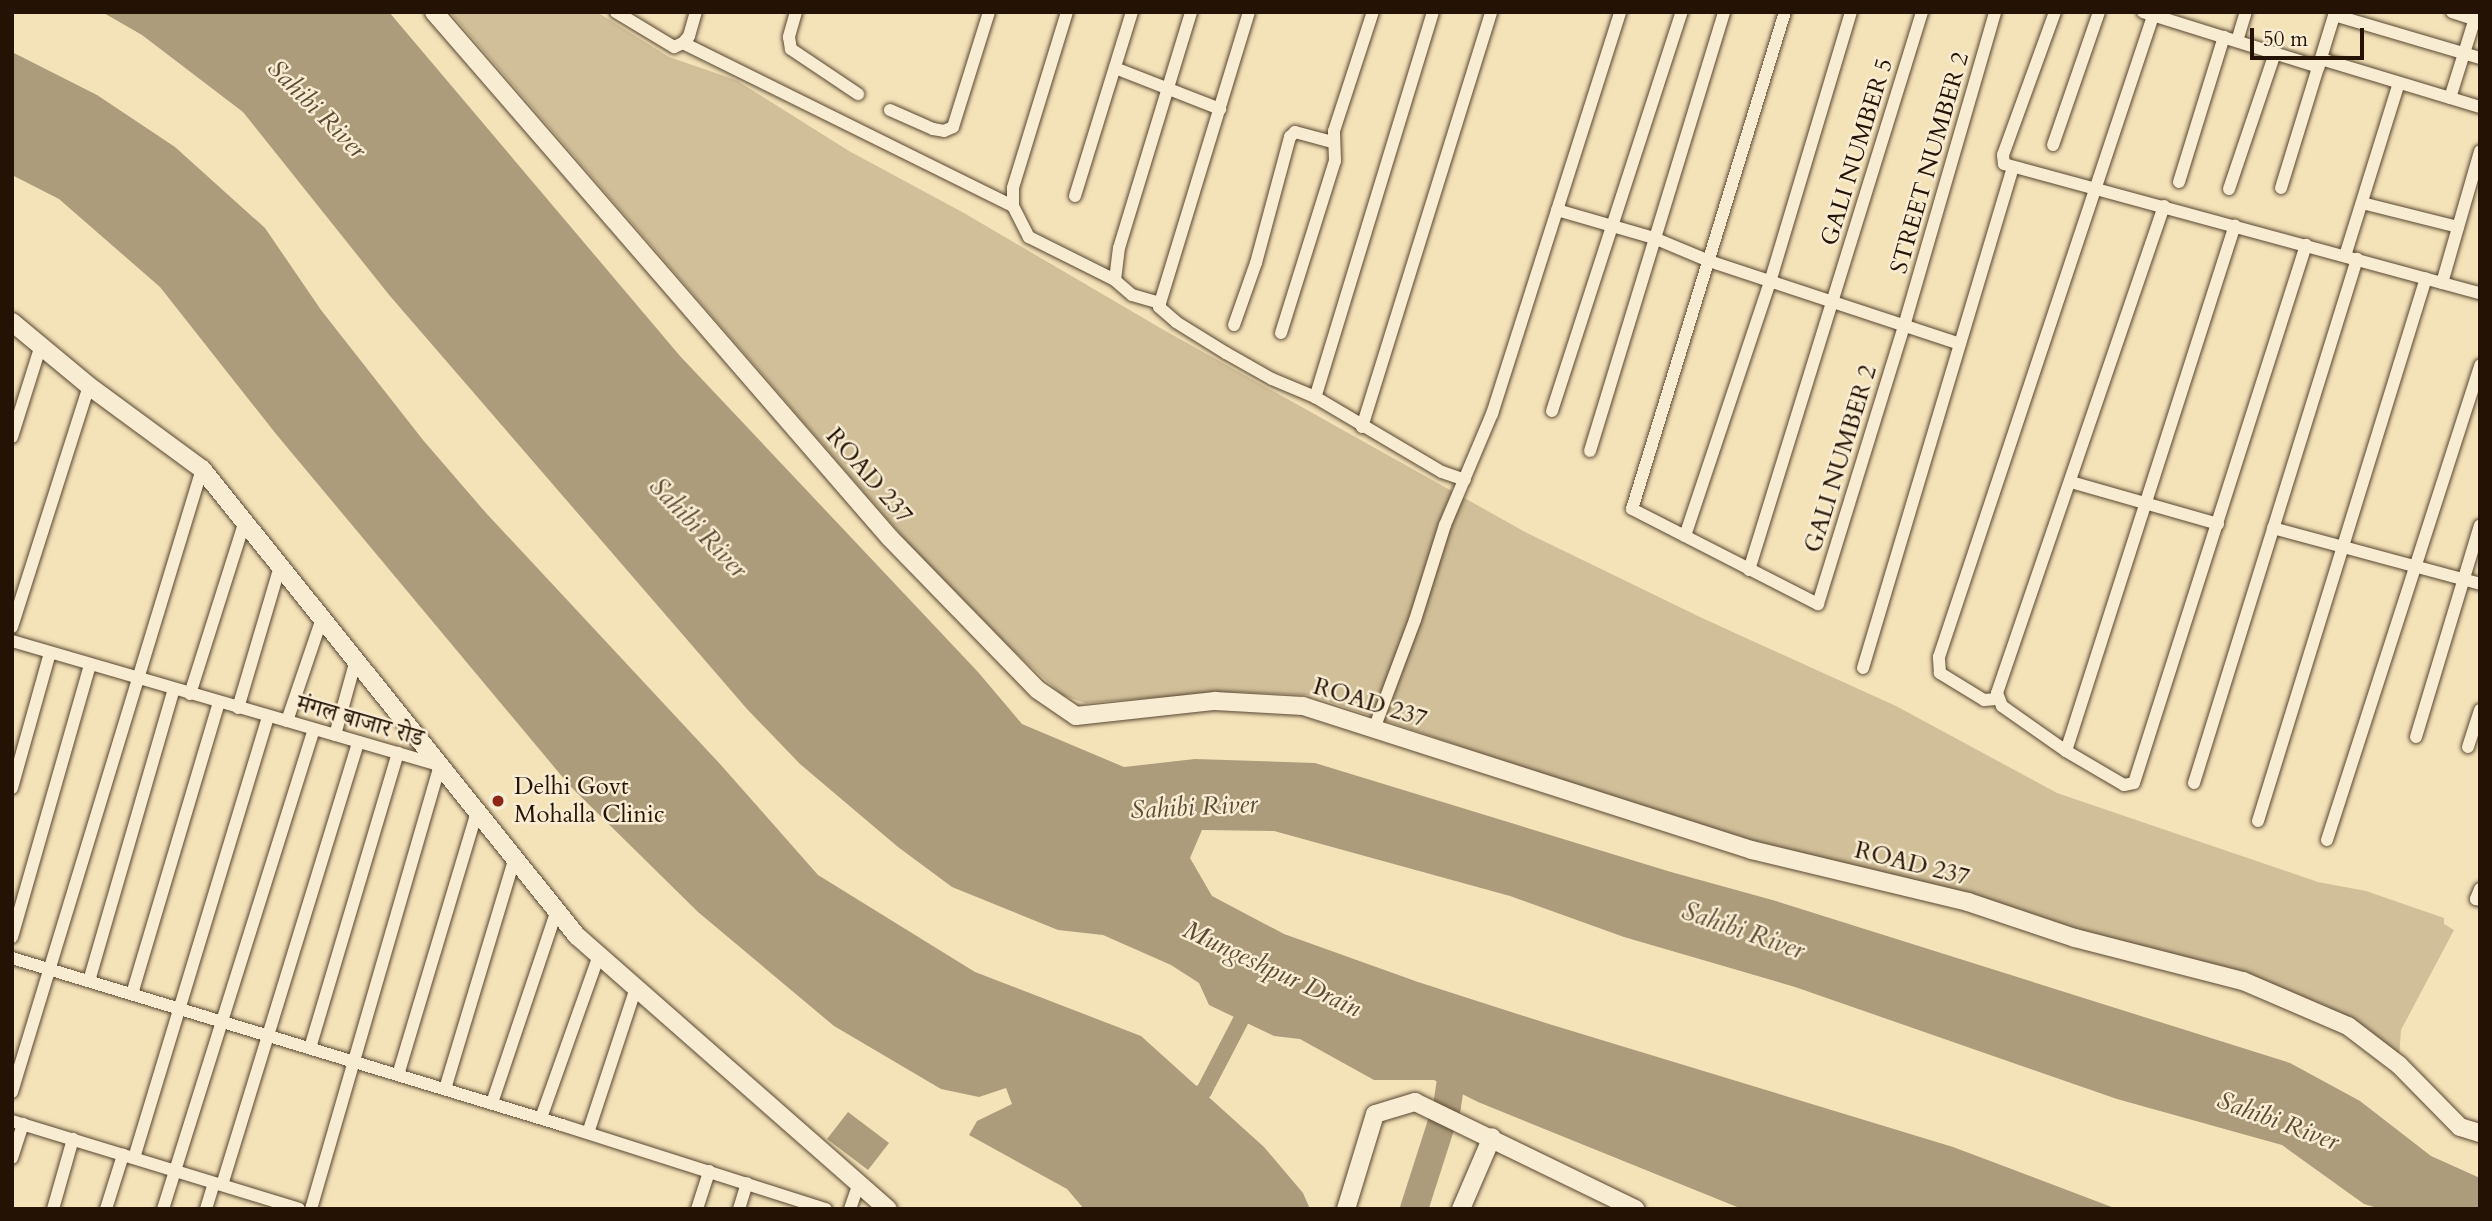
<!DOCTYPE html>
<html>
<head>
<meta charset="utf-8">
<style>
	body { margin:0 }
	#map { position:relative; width:2492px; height:1221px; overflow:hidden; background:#f4e2b9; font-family:Cardo,"Noto Serif Devanagari",serif }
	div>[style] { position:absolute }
	.green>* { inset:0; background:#d1bf9a }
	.water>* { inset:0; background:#ad9c7b }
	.canal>* { height:16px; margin:-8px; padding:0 8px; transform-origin:8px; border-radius:8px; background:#ad9c7b }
	.river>* { height:28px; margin:-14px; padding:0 14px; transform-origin:14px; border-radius:14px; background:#ad9c7b }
	.roads { filter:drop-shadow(0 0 2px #584731) drop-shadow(0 0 2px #584731) }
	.street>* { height:12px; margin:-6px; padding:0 6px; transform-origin:6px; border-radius:6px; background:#f8ecd2 }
	.secondary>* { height:18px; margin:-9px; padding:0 9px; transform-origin:9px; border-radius:9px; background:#f8ecd2 }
	.dots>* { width:19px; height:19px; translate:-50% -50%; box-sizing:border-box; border:4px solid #f8ecd2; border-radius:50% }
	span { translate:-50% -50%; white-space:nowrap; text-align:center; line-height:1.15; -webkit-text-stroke:5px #f8ecd2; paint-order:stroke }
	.street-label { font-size:24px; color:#241304 }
	.poi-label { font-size:24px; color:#241304 }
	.left { translate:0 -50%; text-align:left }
	.water-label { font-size:26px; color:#5b4a34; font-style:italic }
	.frame { position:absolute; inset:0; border:14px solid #241304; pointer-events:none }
	.scale { position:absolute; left:2250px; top:28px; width:114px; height:32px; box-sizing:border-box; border:4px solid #241304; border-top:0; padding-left:9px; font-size:21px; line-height:24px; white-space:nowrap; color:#241304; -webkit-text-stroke:5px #f8ecd2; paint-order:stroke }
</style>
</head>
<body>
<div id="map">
	<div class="green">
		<div style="clip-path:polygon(450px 12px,597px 12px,669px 57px,736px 80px,849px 151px,964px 213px,1162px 329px,1527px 533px,1702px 618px,1896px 706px,2057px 793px,2318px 882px,2366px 891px,2444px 918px,2444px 924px,2454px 930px,2401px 1030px,2399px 1058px,2342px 1017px,1769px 850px,1309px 695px,1232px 692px,1085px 703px,1062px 695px,1009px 646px,908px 543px)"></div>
	</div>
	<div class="water">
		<div style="clip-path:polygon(102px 12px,389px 12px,680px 356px,978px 672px,1022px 724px,1124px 767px,1195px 759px,1315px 763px,1671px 872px,1776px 901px,2290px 1063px,2360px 1101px,2431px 1156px,2480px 1178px,2480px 1209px,2381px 1209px,2364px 1204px,2282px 1145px,2117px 1099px,1795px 987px,1624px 937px,1510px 896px,1274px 831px,1202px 830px,1190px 858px,1212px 896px,1284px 934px,1418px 982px,1549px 1024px,1953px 1147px,2117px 1209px,1742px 1209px,1478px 1102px,1434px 1080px,1374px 1080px,1300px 1039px,1274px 1036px,1209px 1005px,1199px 983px,1171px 965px,1103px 935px,1058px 930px,952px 887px,898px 847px,800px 764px,747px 709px,390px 296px,243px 112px,142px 35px)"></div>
		<div style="clip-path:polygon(12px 52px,97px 95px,175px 147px,265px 228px,321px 310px,423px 440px,486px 513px,720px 764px,818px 875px,975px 972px,1141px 1036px,1264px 1147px,1303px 1193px,1310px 1209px,1084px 1209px,1067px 1189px,969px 1135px,977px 1121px,1012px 1104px,1006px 1088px,979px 1097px,941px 1089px,834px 1026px,698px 912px,570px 786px,276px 434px,160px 287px,59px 199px,12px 175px)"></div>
		<div style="clip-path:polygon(848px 1112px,889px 1143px,868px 1170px,827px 1139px)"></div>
	</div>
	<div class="canal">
		<div style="left:1187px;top:1099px;width:19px;rotate:-25deg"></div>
		<div style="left:1204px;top:1091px;width:80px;rotate:-62.5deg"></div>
	</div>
	<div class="river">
		<div style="left:1414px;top:1209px;width:108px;rotate:-72.2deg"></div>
		<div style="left:1447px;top:1106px;width:53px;rotate:-81.3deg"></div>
	</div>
	<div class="roads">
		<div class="street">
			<div style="left:616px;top:12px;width:68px;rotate:31.1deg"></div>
			<div style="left:674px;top:47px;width:10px;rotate:-24deg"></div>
			<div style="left:683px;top:43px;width:9px;rotate:-49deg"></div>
			<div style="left:689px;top:36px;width:25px;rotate:-74deg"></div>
			<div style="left:796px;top:12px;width:26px;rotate:106deg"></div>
			<div style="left:789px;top:37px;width:12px;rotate:81deg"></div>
			<div style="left:791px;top:49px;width:81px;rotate:33.9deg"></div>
			<div style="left:1067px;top:12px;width:184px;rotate:107.1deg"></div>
			<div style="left:1013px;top:188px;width:18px;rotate:90deg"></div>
			<div style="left:1013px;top:206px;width:35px;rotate:63deg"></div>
			<div style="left:1029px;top:237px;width:96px;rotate:26.6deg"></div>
			<div style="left:1249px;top:12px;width:308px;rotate:107deg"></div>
			<div style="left:1159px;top:307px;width:23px;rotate:41deg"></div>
			<div style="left:1176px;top:322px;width:59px;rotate:31.8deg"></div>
			<div style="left:1226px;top:353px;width:53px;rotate:29.5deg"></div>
			<div style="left:1272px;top:379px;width:47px;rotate:22.7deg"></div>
			<div style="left:1433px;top:12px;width:403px;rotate:107deg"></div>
			<div style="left:1315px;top:397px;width:147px;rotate:30.6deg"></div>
			<div style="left:1442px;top:472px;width:24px;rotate:19deg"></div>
			<div style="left:1785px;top:12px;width:520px;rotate:107.11deg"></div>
			<div style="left:1632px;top:509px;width:209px;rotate:27.1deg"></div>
			<div style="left:1818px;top:604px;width:291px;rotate:-72.8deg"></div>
			<div style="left:1904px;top:326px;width:327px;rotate:-73.8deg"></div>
			<div style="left:2055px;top:12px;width:152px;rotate:110deg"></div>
			<div style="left:2003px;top:155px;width:9px;rotate:84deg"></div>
			<div style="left:2004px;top:164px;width:493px;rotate:15.2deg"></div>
			<div style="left:2143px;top:12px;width:184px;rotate:17.4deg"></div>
			<div style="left:2452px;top:12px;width:29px;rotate:18deg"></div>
			<div style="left:2334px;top:15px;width:152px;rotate:16.4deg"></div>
			<div style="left:2237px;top:41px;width:30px;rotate:-73deg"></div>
			<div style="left:683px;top:43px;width:368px;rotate:26.3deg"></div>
			<div style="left:2321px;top:59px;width:166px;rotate:16.8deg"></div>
			<div style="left:1115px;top:68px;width:113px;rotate:21.3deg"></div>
			<div style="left:2450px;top:98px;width:90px;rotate:-72.6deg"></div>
			<div style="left:890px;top:110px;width:47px;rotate:23.8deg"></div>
			<div style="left:933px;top:129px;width:11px;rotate:10deg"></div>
			<div style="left:944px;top:131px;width:10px;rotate:-24deg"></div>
			<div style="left:953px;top:127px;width:121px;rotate:-72.6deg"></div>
			<div style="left:2053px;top:145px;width:141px;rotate:-70.9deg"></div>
			<div style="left:2179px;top:182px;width:152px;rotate:-72.8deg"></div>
			<div style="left:2281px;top:188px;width:184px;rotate:-72.9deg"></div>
			<div style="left:2229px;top:189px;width:144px;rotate:-71.3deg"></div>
			<div style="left:1075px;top:196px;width:193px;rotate:-72.8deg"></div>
			<div style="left:2362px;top:203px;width:99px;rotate:14deg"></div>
			<div style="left:2164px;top:206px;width:515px;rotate:108.93deg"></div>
			<div style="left:1997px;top:693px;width:14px;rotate:69deg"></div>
			<div style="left:2002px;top:706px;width:78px;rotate:35.1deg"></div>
			<div style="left:2066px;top:751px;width:552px;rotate:-72.19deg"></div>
			<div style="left:1557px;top:210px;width:101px;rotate:16.1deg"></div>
			<div style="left:1654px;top:238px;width:60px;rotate:22.7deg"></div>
			<div style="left:1709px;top:261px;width:264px;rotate:18.3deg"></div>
			<div style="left:2345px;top:256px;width:181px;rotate:-72.7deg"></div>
			<div style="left:2442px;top:283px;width:137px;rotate:-73.9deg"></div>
			<div style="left:1160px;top:303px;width:29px;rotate:-164deg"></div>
			<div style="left:1132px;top:295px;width:23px;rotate:-139deg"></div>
			<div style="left:1115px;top:280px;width:32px;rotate:-83deg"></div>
			<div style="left:1119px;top:248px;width:247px;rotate:-73deg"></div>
			<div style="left:1234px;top:325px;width:66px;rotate:-70.5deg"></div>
			<div style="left:1256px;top:263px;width:131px;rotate:-74.9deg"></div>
			<div style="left:1290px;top:137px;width:7px;rotate:-45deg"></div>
			<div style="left:1295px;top:132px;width:39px;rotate:15deg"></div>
			<div style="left:1281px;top:333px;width:180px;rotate:-72.6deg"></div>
			<div style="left:1335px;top:161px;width:30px;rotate:-92deg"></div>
			<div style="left:1334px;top:131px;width:125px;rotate:-71.9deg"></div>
			<div style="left:1552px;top:411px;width:420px;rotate:-72deg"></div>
			<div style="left:1362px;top:427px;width:435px;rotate:-72.7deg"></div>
			<div style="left:12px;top:437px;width:93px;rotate:-72.5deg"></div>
			<div style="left:1590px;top:451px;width:459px;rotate:-73deg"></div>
			<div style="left:2071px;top:482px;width:153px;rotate:15.9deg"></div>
			<div style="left:2273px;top:528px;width:214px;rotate:15.1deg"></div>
			<div style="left:1685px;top:536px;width:268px;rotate:-71.5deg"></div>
			<div style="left:1770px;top:282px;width:282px;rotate:-73.3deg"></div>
			<div style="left:1749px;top:570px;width:584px;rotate:-72.77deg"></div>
			<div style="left:12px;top:627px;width:253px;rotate:-72.3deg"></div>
			<div style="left:12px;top:641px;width:446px;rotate:16.2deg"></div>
			<div style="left:440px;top:765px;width:462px;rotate:106.2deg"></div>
			<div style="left:1863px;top:668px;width:523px;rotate:-73.33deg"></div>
			<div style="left:190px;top:694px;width:182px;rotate:-72.4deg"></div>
			<div style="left:1997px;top:699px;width:13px;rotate:176deg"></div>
			<div style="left:1984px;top:700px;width:52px;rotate:-148.5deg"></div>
			<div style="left:1940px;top:673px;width:16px;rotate:-94deg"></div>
			<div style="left:1939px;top:657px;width:676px;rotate:-71.54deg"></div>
			<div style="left:238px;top:708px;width:148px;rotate:-73.5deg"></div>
			<div style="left:287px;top:721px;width:109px;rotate:-71.2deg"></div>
			<div style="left:1374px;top:729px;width:116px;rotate:-69.4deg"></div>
			<div style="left:1415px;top:620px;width:100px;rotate:-72.5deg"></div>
			<div style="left:1445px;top:525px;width:121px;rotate:-67.1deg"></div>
			<div style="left:1492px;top:414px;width:422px;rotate:-72.3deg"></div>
			<div style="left:335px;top:735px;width:78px;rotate:-74.4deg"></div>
			<div style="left:2416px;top:737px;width:221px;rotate:-73.2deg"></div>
			<div style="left:2468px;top:747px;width:39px;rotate:-72deg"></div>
			<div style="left:2066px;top:751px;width:67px;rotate:30.4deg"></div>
			<div style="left:2124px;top:785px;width:10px;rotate:-11deg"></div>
			<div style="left:2134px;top:783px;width:565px;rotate:-72.27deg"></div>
			<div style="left:2194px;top:783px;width:549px;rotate:-72.72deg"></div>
			<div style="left:12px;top:788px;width:140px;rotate:-74.3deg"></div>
			<div style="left:2258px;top:821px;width:568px;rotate:-72.81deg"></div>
			<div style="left:2327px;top:840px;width:499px;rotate:-72.1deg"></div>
			<div style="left:2480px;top:889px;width:11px;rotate:112deg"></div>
			<div style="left:2476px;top:899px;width:4px;rotate:14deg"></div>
			<div style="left:12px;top:937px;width:283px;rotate:-74deg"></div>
			<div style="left:12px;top:958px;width:575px;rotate:16.89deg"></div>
			<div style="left:562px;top:1125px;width:277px;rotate:17.7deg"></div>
			<div style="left:89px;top:981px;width:304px;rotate:-73.8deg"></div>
			<div style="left:132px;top:994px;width:305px;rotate:-73.4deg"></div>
			<div style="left:310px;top:1048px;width:308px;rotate:-73.4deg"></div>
			<div style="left:398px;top:1075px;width:276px;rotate:-73.3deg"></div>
			<div style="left:445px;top:1089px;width:242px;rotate:-73.2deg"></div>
			<div style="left:12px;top:1092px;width:651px;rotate:-73.04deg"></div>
			<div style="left:492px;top:1103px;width:204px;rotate:-71.4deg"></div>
			<div style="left:541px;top:1118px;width:173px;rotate:-70.4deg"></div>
			<div style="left:12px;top:1121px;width:300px;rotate:17deg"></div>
			<div style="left:588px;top:1133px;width:153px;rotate:-71.7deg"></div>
			<div style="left:12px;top:1158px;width:36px;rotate:-72deg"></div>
			<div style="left:134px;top:1158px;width:462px;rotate:-73.1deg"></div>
			<div style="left:222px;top:1185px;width:463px;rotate:-72.9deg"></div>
			<div style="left:53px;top:1209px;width:73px;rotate:-74.1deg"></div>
			<div style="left:106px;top:1209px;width:57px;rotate:-72.5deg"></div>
			<div style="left:163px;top:1209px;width:503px;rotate:-72.54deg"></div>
			<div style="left:206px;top:1209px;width:27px;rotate:-73deg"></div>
			<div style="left:697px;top:1209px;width:40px;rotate:-72deg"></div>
			<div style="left:739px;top:1209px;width:27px;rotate:-73deg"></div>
			<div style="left:850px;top:1209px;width:28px;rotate:-71deg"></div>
		</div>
		<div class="secondary">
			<div style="left:434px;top:12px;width:696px;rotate:49.08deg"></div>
			<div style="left:890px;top:538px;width:212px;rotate:45.8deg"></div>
			<div style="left:1038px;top:690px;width:46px;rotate:34.4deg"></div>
			<div style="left:1076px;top:716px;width:140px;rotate:-6.2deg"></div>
			<div style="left:1215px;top:701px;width:88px;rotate:3.3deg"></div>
			<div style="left:1303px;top:706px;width:472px;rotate:17.8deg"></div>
			<div style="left:1752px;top:850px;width:222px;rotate:13.5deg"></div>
			<div style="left:1968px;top:902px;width:113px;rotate:18.6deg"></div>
			<div style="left:2075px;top:938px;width:173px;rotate:14.4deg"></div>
			<div style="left:2243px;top:981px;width:114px;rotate:23.2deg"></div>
			<div style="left:2348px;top:1026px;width:64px;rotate:37.4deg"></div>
			<div style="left:2399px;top:1065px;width:87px;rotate:45.5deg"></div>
			<div style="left:2460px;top:1127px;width:21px;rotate:17deg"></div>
			<div style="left:12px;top:322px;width:100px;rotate:39.7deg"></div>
			<div style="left:89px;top:386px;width:140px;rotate:36.3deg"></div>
			<div style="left:202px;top:469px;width:599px;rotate:51.24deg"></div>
			<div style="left:577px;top:936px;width:414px;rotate:41.3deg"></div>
			<div style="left:1346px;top:1209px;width:99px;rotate:-73deg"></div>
			<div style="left:1375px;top:1114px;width:42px;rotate:-16.7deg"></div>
			<div style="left:1415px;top:1102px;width:245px;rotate:25.9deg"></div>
			<div style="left:1461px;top:1209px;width:78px;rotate:-66.7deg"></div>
		</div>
	</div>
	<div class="dots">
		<div style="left:498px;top:801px;background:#8f2418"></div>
	</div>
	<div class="street-label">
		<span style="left:1857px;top:152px;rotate:-73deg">GALI NUMBER 5</span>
		<span style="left:1930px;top:163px;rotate:-74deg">STREET NUMBER 2</span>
		<span style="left:1841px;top:459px;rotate:-73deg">GALI NUMBER 2</span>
		<span style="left:869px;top:476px;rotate:49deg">ROAD 237</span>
		<span style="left:1370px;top:703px;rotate:17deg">ROAD 237</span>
		<span style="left:360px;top:721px;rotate:16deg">मंगल बाजार रोड</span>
		<span style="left:1912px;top:864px;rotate:14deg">ROAD 237</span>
	</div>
	<div class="poi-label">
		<span class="left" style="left:514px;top:801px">Delhi Govt<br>Mohalla Clinic</span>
	</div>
	<div class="water-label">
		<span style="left:317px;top:109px;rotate:45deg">Sahibi River</span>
		<span style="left:698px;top:528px;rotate:46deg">Sahibi River</span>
		<span style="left:1194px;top:807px;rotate:-3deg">Sahibi River</span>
		<span style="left:1743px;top:931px;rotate:19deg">Sahibi River</span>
		<span style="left:1272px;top:969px;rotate:25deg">Mungeshpur Drain</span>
		<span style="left:2278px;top:1121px;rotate:20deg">Sahibi River</span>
	</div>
	<div class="frame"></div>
	<div class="scale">50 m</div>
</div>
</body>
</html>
